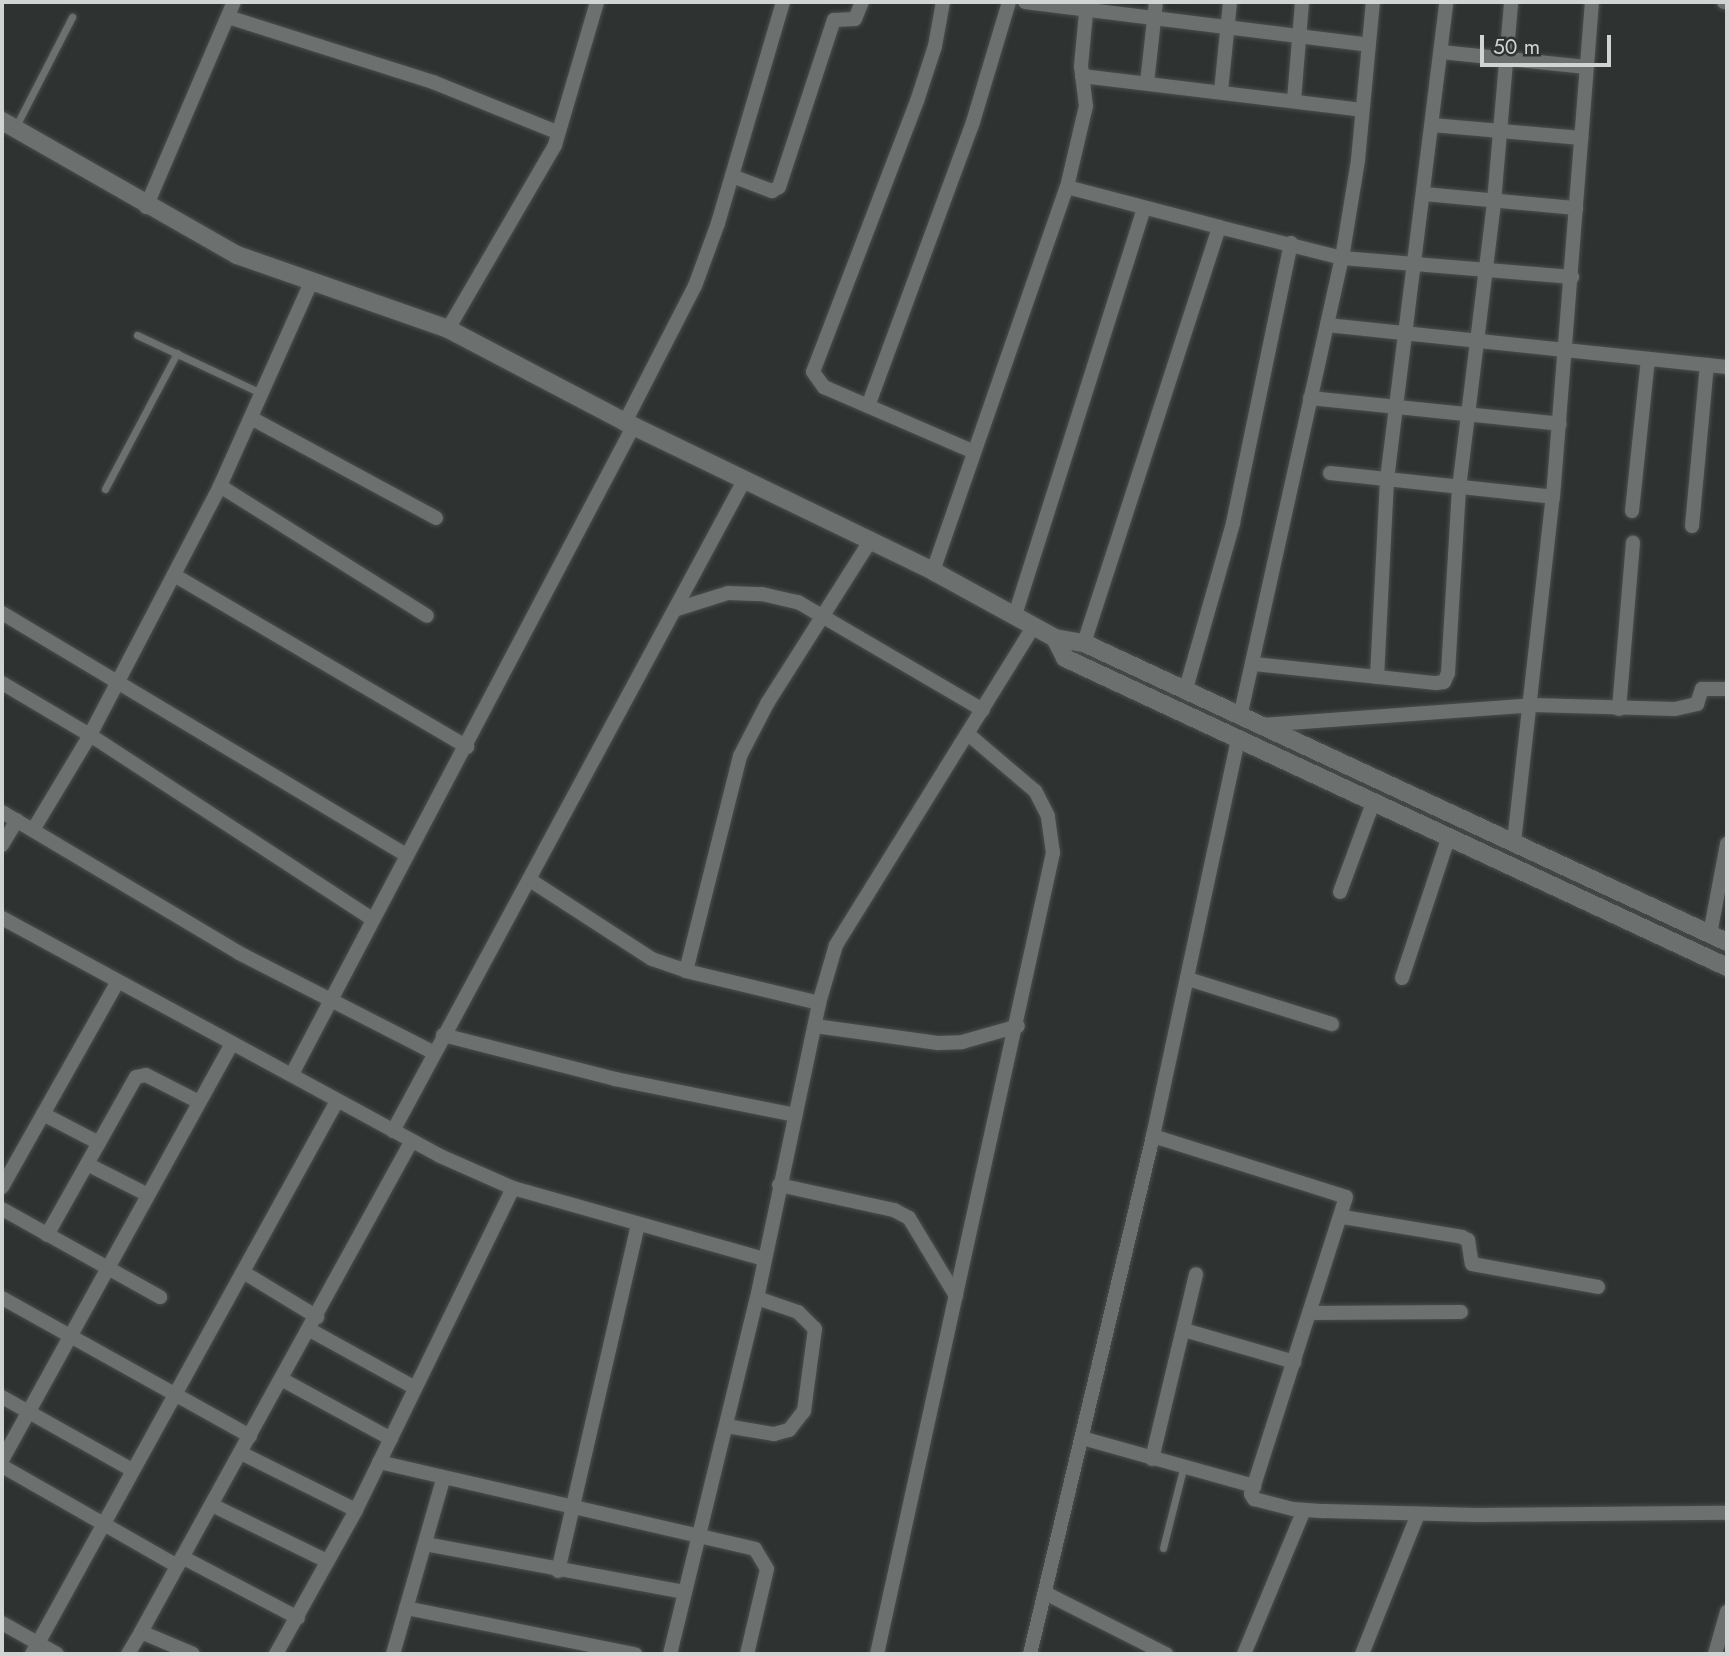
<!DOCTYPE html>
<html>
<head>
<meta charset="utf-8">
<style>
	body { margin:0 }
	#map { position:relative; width:1729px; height:1656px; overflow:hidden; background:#2e3231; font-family:Jost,sans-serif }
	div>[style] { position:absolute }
	.roads { filter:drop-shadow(0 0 2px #4a4e4d) drop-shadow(0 0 2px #4a4e4d) }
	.service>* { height:7px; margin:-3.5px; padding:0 3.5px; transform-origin:3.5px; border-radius:3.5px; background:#6c7170 }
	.minor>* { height:14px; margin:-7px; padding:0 7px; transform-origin:7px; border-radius:7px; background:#6c7170 }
	.tertiary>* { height:18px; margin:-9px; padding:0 9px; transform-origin:9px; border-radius:9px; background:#6c7170 }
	span { translate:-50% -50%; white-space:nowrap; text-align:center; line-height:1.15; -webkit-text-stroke:7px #2e3231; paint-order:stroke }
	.frame { position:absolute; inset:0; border:4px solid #d1d4d3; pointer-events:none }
	.scale { position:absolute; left:1480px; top:35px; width:131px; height:32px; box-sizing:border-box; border:4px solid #d1d4d3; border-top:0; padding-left:9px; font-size:21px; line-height:24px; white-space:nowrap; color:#d1d4d3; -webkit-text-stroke:5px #2e3231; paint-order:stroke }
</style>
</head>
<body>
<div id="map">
	<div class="roads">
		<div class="service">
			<div style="left:15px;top:128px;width:125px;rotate:-62.8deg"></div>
			<div style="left:137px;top:335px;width:139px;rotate:25.1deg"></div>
			<div style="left:105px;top:489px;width:154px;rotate:-62.1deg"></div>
			<div style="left:1163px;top:1548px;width:81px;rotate:-75.8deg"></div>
		</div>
		<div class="minor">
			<div style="left:943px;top:2px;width:45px;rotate:100.3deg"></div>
			<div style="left:935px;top:46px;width:58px;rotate:108.1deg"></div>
			<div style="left:917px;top:101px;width:290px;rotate:111deg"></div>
			<div style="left:813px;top:372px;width:19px;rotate:54deg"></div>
			<div style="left:824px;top:387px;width:163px;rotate:23.4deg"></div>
			<div style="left:1025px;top:2px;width:346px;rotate:7.1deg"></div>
			<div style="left:1724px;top:2px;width:3px"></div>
			<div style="left:228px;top:17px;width:215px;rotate:17.6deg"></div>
			<div style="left:433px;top:82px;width:134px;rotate:22deg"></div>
			<div style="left:1441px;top:52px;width:146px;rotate:5.9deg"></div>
			<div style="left:1082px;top:76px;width:282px;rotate:6.9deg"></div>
			<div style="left:1147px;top:83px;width:81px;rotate:-83.7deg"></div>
			<div style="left:1221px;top:91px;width:89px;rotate:-84.2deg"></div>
			<div style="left:1294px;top:100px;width:98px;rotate:-85.3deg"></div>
			<div style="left:1432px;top:125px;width:150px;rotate:5deg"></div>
			<div style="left:732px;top:176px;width:43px;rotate:20.6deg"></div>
			<div style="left:772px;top:191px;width:8px;rotate:-30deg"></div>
			<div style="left:779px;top:187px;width:176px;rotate:-71.8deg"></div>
			<div style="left:834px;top:20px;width:21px;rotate:-3deg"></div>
			<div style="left:855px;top:19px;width:18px;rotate:-68deg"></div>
			<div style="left:1067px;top:187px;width:157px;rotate:14.7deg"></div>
			<div style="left:1424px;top:194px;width:153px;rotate:5.3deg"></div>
			<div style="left:146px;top:207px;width:223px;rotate:-66.8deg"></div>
			<div style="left:1327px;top:325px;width:402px;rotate:6deg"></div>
			<div style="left:448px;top:329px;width:213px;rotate:-59.8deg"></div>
			<div style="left:555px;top:145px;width:149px;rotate:-73.6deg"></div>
			<div style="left:1310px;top:398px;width:251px;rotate:5.9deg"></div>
			<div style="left:868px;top:406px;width:303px;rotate:-69.7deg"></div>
			<div style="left:973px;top:122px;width:125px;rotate:-73.3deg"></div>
			<div style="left:253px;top:419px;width:208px;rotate:28.4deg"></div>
			<div style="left:625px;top:422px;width:153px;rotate:-62.8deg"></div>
			<div style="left:695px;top:286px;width:67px;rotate:-69.9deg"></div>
			<div style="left:718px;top:223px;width:230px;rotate:-73.6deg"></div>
			<div style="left:1330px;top:473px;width:224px;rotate:6.1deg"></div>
			<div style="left:220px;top:486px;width:244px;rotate:32.1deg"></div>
			<div style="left:1632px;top:511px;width:153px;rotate:-84deg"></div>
			<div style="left:1692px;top:526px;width:162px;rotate:-84.7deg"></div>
			<div style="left:933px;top:571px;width:407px;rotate:-70.8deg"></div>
			<div style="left:1067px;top:187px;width:83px;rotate:-76.8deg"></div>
			<div style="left:1086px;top:106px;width:40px;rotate:-97.1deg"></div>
			<div style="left:1081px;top:66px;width:64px;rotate:-84.6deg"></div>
			<div style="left:174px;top:575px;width:340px;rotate:30.4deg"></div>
			<div style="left:677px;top:609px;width:53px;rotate:-17.4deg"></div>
			<div style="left:728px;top:593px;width:34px;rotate:2deg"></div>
			<div style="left:762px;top:594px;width:37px;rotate:13deg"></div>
			<div style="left:798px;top:602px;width:214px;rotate:30.3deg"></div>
			<div style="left:2px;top:613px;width:472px;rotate:30.9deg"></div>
			<div style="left:1015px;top:615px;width:427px;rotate:-72.4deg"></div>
			<div style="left:1084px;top:643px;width:437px;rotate:-72deg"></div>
			<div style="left:1219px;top:227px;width:127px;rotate:14.1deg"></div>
			<div style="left:1342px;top:258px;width:231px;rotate:4.7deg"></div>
			<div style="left:1254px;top:664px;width:183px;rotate:6deg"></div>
			<div style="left:1436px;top:683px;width:8px;rotate:-7deg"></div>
			<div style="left:1444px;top:682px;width:10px;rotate:-66deg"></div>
			<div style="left:1448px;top:673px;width:185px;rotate:-86.6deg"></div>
			<div style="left:1459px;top:488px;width:288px;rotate:-83deg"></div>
			<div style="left:1494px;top:202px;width:201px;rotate:-85.1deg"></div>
			<div style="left:1377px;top:677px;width:198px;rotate:-87.1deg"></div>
			<div style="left:1387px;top:479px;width:481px;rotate:-82.9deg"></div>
			<div style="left:2px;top:683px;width:102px;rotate:30.6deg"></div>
			<div style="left:90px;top:735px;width:337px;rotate:33.1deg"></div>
			<div style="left:1185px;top:692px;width:176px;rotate:-74.1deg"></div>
			<div style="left:1233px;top:523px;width:286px;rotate:-78.3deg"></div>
			<div style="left:1619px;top:709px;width:167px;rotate:-85.2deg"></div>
			<div style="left:1240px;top:717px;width:470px;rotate:-77.5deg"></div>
			<div style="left:1342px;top:258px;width:99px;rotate:-80.7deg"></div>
			<div style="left:1358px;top:160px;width:159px;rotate:-84.6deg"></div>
			<div style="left:1262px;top:725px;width:271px;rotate:-4.2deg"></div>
			<div style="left:1532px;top:705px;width:143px;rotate:1.6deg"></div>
			<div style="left:1675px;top:709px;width:23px;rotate:-13deg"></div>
			<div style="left:1697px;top:704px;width:16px;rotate:-72deg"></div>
			<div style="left:1702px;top:689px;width:25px"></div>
			<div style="left:2px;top:812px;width:276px;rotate:30.7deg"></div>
			<div style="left:239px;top:953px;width:219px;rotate:27.1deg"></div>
			<div style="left:33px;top:830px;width:111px;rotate:-59deg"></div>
			<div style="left:90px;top:735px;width:281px;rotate:-62.4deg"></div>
			<div style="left:220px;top:486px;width:222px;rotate:-65.9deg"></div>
			<div style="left:1514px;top:842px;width:347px;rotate:-83.6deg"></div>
			<div style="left:1553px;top:497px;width:497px;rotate:-85.5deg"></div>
			<div style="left:2px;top:845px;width:29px;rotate:-59deg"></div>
			<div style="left:530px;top:880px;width:145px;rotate:32.9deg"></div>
			<div style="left:652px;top:959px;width:36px;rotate:19deg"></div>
			<div style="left:686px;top:971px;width:137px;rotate:13.5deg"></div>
			<div style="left:1340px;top:892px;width:98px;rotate:-69.7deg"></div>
			<div style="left:2px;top:918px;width:498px;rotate:28.5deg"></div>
			<div style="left:440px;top:1156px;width:80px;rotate:23.7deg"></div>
			<div style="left:513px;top:1188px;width:261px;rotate:15.8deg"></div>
			<div style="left:1710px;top:934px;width:92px;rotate:-79.3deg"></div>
			<div style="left:686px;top:971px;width:222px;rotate:-75.9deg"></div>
			<div style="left:740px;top:756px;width:61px;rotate:-62.6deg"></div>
			<div style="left:768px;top:702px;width:192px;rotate:-57.6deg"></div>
			<div style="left:1402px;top:978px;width:150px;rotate:-71.7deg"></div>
			<div style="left:1188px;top:979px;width:151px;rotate:17.4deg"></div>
			<div style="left:815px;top:1026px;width:124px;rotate:7.9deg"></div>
			<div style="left:938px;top:1043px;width:24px;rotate:-2deg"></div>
			<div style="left:962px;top:1042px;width:58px;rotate:-15.9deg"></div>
			<div style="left:443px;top:1035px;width:178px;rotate:14.3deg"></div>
			<div style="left:615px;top:1079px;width:184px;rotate:11.3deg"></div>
			<div style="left:292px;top:1074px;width:734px;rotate:-62.21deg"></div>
			<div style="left:43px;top:1114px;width:63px;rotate:27.4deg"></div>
			<div style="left:393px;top:1131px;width:741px;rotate:-61.64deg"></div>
			<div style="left:1153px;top:1136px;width:202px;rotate:17.5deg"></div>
			<div style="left:1346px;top:1197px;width:312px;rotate:107.7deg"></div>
			<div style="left:1251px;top:1494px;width:6px;rotate:59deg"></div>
			<div style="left:1254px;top:1499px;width:40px;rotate:14.4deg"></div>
			<div style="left:1293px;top:1509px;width:31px;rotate:4deg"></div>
			<div style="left:1324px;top:1511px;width:152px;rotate:1.5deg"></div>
			<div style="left:1476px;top:1515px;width:251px;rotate:-0.5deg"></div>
			<div style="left:87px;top:1164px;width:68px;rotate:26.9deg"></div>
			<div style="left:779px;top:1185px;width:118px;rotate:12.3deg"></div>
			<div style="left:894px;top:1210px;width:17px;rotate:28deg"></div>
			<div style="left:909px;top:1218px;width:91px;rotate:58.9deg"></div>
			<div style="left:2px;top:1187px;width:234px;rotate:-60.6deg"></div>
			<div style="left:2px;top:1209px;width:181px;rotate:29.1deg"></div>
			<div style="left:1343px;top:1217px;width:121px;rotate:9.5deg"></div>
			<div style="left:1462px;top:1237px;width:7px;rotate:27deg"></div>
			<div style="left:1468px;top:1240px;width:24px;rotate:81deg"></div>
			<div style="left:1472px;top:1264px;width:128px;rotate:10.3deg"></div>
			<div style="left:47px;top:1235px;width:181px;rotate:-60.6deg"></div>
			<div style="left:136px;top:1077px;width:10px;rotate:-11deg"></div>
			<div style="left:146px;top:1075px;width:59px;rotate:27deg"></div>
			<div style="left:243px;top:1272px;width:87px;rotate:31.3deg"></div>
			<div style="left:2px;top:1298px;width:284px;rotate:29.1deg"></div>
			<div style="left:1310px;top:1313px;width:151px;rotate:-0.4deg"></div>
			<div style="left:310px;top:1330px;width:120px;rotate:28.9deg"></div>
			<div style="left:1184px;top:1330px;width:115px;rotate:16.2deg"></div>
			<div style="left:283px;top:1380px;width:123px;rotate:28.6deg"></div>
			<div style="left:2px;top:1397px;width:149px;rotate:29.3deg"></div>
			<div style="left:726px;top:1426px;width:49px;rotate:9.5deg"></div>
			<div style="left:774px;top:1434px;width:16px;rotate:-15deg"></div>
			<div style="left:789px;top:1430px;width:24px;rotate:-52deg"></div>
			<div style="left:804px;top:1411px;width:83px;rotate:-82.4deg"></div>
			<div style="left:815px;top:1329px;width:24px;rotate:-135deg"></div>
			<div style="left:798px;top:1312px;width:43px;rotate:-161.1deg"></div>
			<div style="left:1082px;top:1438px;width:179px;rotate:15.6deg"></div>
			<div style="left:241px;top:1453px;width:128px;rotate:26.4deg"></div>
			<div style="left:1152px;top:1459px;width:190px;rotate:-76.6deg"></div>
			<div style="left:2px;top:1460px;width:474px;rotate:-61.1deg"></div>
			<div style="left:379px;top:1462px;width:386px;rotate:13deg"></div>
			<div style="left:755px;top:1549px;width:23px;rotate:59deg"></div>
			<div style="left:767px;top:1569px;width:87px;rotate:103.2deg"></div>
			<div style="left:2px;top:1466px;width:202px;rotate:29.7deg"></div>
			<div style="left:212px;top:1505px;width:128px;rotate:26deg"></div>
			<div style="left:425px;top:1544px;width:263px;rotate:10.5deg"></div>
			<div style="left:182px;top:1557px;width:131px;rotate:27.7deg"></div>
			<div style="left:558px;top:1571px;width:355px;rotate:-77deg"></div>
			<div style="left:1045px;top:1593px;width:136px;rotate:26.8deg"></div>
			<div style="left:406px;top:1608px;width:234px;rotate:11.4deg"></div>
			<div style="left:2px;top:1623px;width:63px;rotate:29.4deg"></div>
			<div style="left:141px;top:1632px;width:559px;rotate:-61.14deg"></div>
			<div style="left:32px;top:1654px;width:632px;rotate:-61.12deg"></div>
			<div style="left:128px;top:1654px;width:26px;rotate:-59deg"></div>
			<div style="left:141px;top:1632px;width:56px;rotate:22.9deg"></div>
			<div style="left:276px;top:1654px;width:165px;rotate:-60.9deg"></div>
			<div style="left:356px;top:1510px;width:358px;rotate:-64deg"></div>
			<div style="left:393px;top:1654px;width:181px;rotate:-74deg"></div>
			<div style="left:670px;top:1654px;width:366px;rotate:-76.3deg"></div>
			<div style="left:757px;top:1298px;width:301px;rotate:-78.1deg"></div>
			<div style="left:819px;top:1003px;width:60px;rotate:-73.7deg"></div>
			<div style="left:836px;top:945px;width:375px;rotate:-58.2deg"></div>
			<div style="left:877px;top:1654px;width:820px;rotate:-77.61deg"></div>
			<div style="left:1053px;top:853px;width:37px;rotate:-98deg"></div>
			<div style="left:1048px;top:816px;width:28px;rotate:-117deg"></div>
			<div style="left:1035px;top:791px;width:88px;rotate:-139.6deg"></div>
			<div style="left:1030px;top:1654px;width:532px;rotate:-76.64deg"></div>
			<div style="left:1153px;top:1136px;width:406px;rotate:-77.9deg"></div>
			<div style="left:1244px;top:1654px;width:156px;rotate:-67.4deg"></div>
			<div style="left:1362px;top:1654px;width:151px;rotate:-68.2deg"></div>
			<div style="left:1715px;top:1654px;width:44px;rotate:-74.1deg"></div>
		</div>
		<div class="tertiary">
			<div style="left:2px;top:121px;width:271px;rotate:29.7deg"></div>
			<div style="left:237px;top:255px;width:224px;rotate:19.3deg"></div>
			<div style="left:448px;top:329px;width:200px;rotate:27.7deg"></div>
			<div style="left:625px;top:422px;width:342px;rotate:25.8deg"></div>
			<div style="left:933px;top:571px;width:139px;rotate:28.8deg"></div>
			<div style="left:1055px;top:638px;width:29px;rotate:10deg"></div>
			<div style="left:1084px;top:643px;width:709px;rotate:24.94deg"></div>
			<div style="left:1055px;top:638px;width:22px;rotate:63deg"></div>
			<div style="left:1065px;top:658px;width:731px;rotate:25.02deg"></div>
		</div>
	</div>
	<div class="frame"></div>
	<div class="scale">50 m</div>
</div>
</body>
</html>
